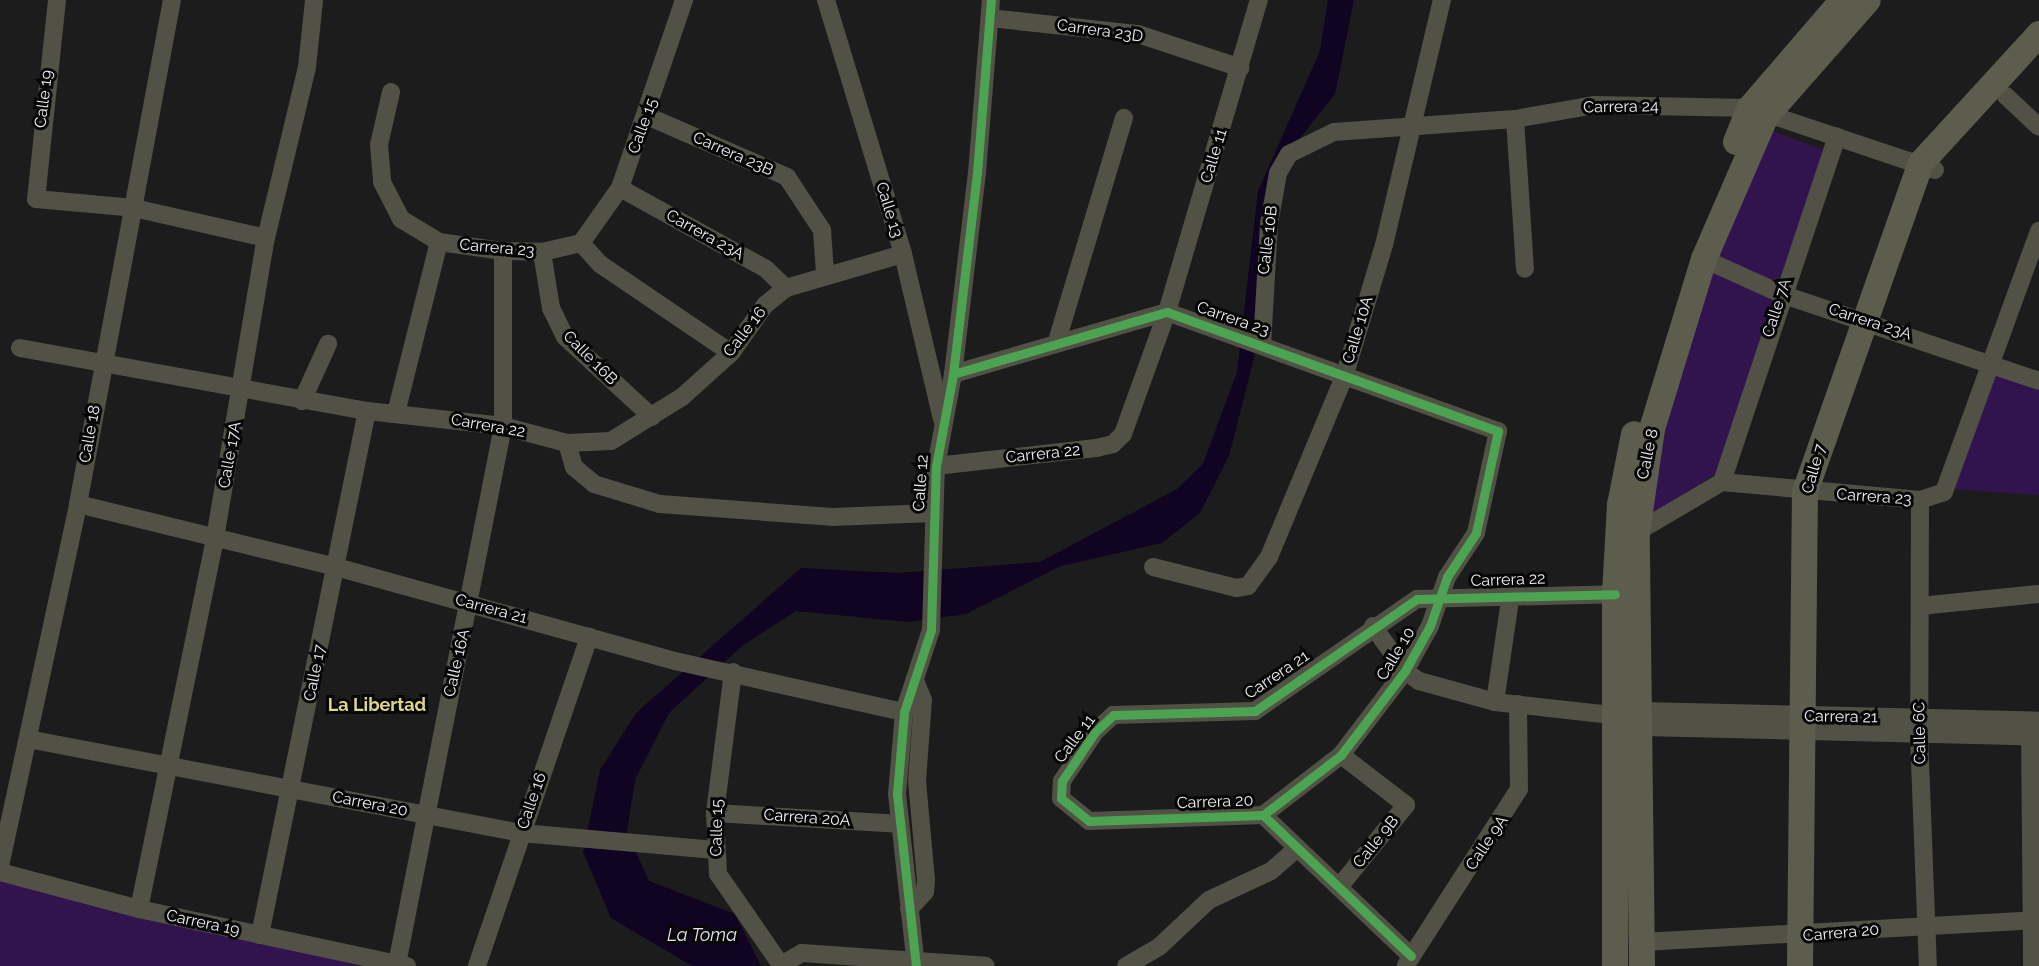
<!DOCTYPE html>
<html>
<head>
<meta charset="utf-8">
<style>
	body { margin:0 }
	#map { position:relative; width:2039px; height:966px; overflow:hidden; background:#1c1c1d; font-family:Raleway,sans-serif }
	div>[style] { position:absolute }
	.green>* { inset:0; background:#31144d }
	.water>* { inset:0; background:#110322 }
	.minor>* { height:18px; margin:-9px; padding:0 9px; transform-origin:9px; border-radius:9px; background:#525145 }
	.secondary>* { height:26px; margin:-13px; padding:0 13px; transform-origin:13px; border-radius:13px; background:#5d5d4e }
	.cycleway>* { height:9px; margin:-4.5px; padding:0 4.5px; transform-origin:4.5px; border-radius:4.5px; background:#4ca352 }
	span { translate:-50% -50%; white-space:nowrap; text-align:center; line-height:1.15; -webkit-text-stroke:6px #070607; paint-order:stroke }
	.street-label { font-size:16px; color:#efeef0 }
	.neighbourhood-label { font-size:18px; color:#ddd889; font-weight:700 }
	.water-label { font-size:18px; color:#e7dff5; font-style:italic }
</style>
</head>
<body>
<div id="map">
	<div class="green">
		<div style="clip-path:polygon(1768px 129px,1824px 150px,1717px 473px,1649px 516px,1649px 470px,1713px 263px)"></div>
		<div style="clip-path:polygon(1993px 367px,2039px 384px,2039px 495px,1950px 489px)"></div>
		<div style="clip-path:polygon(0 872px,408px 966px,0 966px)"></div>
	</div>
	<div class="water">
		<div style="clip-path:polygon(1328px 0,1354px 0,1335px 94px,1276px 168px,1254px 358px,1229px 456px,1200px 513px,1162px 543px,1061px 566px,966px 614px,908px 622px,796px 611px,742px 646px,669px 713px,635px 780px,627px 832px,649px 881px,735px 914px,761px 966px,692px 966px,611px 918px,583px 852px,600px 770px,636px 713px,801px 568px,898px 573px,1040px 562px,1177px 489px,1203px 464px,1237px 372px,1258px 191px,1320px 51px)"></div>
	</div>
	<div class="minor">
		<div style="left:57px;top:0;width:200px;rotate:96deg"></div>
		<div style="left:36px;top:199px;width:98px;rotate:5.2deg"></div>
		<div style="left:134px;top:208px;width:135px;rotate:12.8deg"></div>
		<div style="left:826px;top:0;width:265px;rotate:73.1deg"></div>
		<div style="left:903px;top:254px;width:170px;rotate:76.7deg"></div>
		<div style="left:990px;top:18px;width:149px;rotate:6.2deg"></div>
		<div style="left:1138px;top:34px;width:108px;rotate:18.3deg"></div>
		<div style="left:391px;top:92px;width:54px;rotate:102.8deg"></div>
		<div style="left:379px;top:145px;width:37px;rotate:85deg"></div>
		<div style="left:382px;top:182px;width:42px;rotate:62.8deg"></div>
		<div style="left:401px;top:219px;width:44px;rotate:31.2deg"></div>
		<div style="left:439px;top:242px;width:65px;rotate:8deg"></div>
		<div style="left:503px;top:251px;width:39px;rotate:1deg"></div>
		<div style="left:542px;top:252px;width:40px;rotate:-13deg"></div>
		<div style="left:2006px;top:96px;width:45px;rotate:43.2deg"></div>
		<div style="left:647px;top:116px;width:153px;rotate:23.5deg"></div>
		<div style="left:787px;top:177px;width:64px;rotate:56.6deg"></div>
		<div style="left:822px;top:230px;width:43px;rotate:86deg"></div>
		<div style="left:1515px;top:119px;width:150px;rotate:86.2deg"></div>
		<div style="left:620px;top:188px;width:167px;rotate:29deg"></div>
		<div style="left:766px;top:269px;width:28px;rotate:44deg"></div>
		<div style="left:581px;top:243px;width:67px;rotate:-54.7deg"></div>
		<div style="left:620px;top:188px;width:199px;rotate:-71.2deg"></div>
		<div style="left:581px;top:243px;width:28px;rotate:48deg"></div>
		<div style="left:600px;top:264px;width:158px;rotate:34.2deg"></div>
		<div style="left:542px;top:252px;width:57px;rotate:80.9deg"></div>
		<div style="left:551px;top:308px;width:32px;rotate:64deg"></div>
		<div style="left:565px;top:337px;width:118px;rotate:42.6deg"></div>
		<div style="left:1704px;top:259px;width:85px;rotate:24.4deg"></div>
		<div style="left:1781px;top:294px;width:272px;rotate:18.6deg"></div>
		<div style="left:1057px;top:341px;width:233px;rotate:-73.3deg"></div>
		<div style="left:1262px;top:345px;width:121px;rotate:-86.7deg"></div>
		<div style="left:1269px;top:224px;width:52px;rotate:-80deg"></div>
		<div style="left:1278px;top:173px;width:22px;rotate:-60deg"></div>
		<div style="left:1289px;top:154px;width:50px;rotate:-26.1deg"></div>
		<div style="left:1334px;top:132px;width:181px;rotate:-4.1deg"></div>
		<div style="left:1515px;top:119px;width:80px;rotate:-10deg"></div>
		<div style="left:1594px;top:105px;width:156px;rotate:1.1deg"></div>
		<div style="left:1750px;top:108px;width:195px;rotate:18.5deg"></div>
		<div style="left:20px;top:348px;width:353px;rotate:10.3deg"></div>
		<div style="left:367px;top:411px;width:137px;rotate:6.3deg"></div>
		<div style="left:503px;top:426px;width:66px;rotate:14.9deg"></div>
		<div style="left:567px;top:443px;width:44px;rotate:-2.6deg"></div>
		<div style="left:611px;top:441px;width:84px;rotate:-31.8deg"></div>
		<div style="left:682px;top:397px;width:66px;rotate:-41.9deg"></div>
		<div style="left:731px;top:353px;width:59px;rotate:-54.7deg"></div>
		<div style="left:765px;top:305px;width:27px;rotate:-39deg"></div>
		<div style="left:786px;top:288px;width:122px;rotate:-16.2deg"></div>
		<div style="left:953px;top:374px;width:223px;rotate:-16.2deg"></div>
		<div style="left:1167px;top:312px;width:352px;rotate:19.8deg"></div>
		<div style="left:1498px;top:431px;width:104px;rotate:102.2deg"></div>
		<div style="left:1476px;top:533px;width:53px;rotate:123.4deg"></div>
		<div style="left:1447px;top:577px;width:52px;rotate:109.1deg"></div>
		<div style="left:1430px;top:626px;width:51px;rotate:119.1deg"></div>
		<div style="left:1405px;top:671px;width:106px;rotate:127.3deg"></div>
		<div style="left:1341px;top:755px;width:98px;rotate:142.4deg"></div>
		<div style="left:302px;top:401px;width:63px;rotate:-65.5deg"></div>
		<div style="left:396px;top:413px;width:176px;rotate:-75.9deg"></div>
		<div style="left:567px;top:443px;width:25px;rotate:74deg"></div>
		<div style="left:574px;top:467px;width:26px;rotate:40deg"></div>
		<div style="left:594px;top:484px;width:69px;rotate:16.9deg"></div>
		<div style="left:660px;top:504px;width:172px;rotate:4.3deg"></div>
		<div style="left:832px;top:517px;width:101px;rotate:-2.3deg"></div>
		<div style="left:936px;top:466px;width:161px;rotate:-6.4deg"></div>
		<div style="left:1096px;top:448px;width:17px;rotate:-13deg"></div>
		<div style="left:1113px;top:444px;width:14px;rotate:-45deg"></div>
		<div style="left:1123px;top:434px;width:130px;rotate:-70.2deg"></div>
		<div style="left:1167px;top:312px;width:325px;rotate:-73.6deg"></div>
		<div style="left:1722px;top:482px;width:364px;rotate:-71.6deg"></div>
		<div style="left:1920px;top:500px;width:235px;rotate:90.2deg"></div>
		<div style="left:1919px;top:735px;width:231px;rotate:87.8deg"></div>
		<div style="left:78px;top:504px;width:266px;rotate:13.7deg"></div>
		<div style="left:336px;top:567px;width:352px;rotate:15.5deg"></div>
		<div style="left:675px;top:661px;width:235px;rotate:12.6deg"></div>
		<div style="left:1637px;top:532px;width:99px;rotate:-30.5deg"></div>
		<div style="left:1722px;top:482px;width:199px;rotate:5.2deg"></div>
		<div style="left:1920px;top:500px;width:25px;rotate:-18deg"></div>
		<div style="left:1944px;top:492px;width:278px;rotate:-70deg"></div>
		<div style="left:1153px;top:567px;width:86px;rotate:14.2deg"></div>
		<div style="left:1236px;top:588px;width:12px;rotate:-9deg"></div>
		<div style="left:1248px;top:586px;width:36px;rotate:-54deg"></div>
		<div style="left:1269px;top:557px;width:198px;rotate:-67.4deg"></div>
		<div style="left:1345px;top:374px;width:135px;rotate:-73.2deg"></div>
		<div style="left:1384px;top:245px;width:252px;rotate:-76.7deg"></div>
		<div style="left:1920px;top:606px;width:120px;rotate:-5.8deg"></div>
		<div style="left:1373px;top:626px;width:55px;rotate:54.6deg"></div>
		<div style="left:1405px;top:671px;width:17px;rotate:36deg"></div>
		<div style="left:1419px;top:681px;width:79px;rotate:15.4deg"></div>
		<div style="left:1495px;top:702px;width:117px;rotate:6.4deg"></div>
		<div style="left:733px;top:672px;width:142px;rotate:97.3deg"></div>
		<div style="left:715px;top:813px;width:61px;rotate:87.2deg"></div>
		<div style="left:718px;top:874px;width:111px;rotate:55.3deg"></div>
		<div style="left:1495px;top:702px;width:109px;rotate:-81.6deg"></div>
		<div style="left:1643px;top:711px;width:396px;rotate:1.4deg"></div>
		<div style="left:2030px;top:725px;width:241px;rotate:89.5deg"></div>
		<div style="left:1643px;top:727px;width:396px;rotate:1.4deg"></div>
		<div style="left:28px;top:739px;width:502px;rotate:10.79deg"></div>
		<div style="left:521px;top:833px;width:195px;rotate:5deg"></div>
		<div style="left:715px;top:813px;width:183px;rotate:3.4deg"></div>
		<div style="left:0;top:866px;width:370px;rotate:-77.8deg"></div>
		<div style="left:78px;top:504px;width:513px;rotate:-79.44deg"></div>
		<div style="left:0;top:872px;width:144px;rotate:14.9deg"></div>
		<div style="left:139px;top:909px;width:274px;rotate:12deg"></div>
		<div style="left:1339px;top:887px;width:106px;rotate:-50.7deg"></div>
		<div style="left:1406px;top:805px;width:82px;rotate:-142.4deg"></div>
		<div style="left:139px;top:909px;width:379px;rotate:-78.4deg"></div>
		<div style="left:215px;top:538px;width:304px;rotate:-80.4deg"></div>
		<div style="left:266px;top:238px;width:176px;rotate:-76.5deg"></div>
		<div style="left:307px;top:67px;width:67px;rotate:-84deg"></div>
		<div style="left:909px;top:909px;width:23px;rotate:-47deg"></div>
		<div style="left:925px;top:892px;width:12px;rotate:-85deg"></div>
		<div style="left:926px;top:880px;width:99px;rotate:-95.2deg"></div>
		<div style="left:917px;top:781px;width:81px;rotate:-85.8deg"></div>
		<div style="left:923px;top:700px;width:22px;rotate:-112deg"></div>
		<div style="left:260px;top:935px;width:535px;rotate:-78.46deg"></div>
		<div style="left:1643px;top:942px;width:397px;rotate:-3.2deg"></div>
		<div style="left:1411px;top:956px;width:204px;rotate:-136.4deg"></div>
		<div style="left:1263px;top:815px;width:174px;rotate:178deg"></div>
		<div style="left:1089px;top:821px;width:36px;rotate:-141deg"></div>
		<div style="left:1061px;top:798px;width:17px;rotate:-87deg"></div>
		<div style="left:1062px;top:781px;width:59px;rotate:-56deg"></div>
		<div style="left:1095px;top:732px;width:25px;rotate:-43deg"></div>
		<div style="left:1113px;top:715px;width:142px;rotate:-1.6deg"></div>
		<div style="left:1255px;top:711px;width:197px;rotate:-34.7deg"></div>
		<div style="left:1417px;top:599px;width:198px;rotate:-1.4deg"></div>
		<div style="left:397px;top:964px;width:548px;rotate:-78.85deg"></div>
		<div style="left:503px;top:426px;width:175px;rotate:-90deg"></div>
		<div style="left:781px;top:965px;width:24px;rotate:-30deg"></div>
		<div style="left:802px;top:953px;width:184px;rotate:4deg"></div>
		<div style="left:1406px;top:965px;width:209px;rotate:-57.3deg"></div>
		<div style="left:1519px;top:789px;width:85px;rotate:-90.7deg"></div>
		<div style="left:477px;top:966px;width:348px;rotate:-71.2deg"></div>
		<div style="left:916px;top:966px;width:173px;rotate:-96.3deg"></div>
		<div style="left:897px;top:794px;width:82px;rotate:-85.1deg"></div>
		<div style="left:904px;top:712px;width:86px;rotate:-71.8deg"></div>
		<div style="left:931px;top:630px;width:164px;rotate:-88.3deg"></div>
		<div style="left:936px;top:466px;width:94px;rotate:-79.5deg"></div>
		<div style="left:953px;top:374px;width:202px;rotate:-83.2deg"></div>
		<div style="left:977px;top:173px;width:174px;rotate:-85.4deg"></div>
		<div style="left:1126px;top:966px;width:39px;rotate:-30deg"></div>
		<div style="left:1160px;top:946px;width:67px;rotate:-43.2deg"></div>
		<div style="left:1209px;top:900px;width:68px;rotate:-25.1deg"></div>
		<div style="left:1271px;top:871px;width:35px;rotate:-41deg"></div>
	</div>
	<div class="secondary">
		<div style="left:1736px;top:142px;width:37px;rotate:-68deg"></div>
		<div style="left:1750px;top:108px;width:143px;rotate:-49.3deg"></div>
		<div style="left:1615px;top:966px;width:372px;rotate:-90deg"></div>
		<div style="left:1615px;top:594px;width:89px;rotate:-86.8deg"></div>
		<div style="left:1620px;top:505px;width:72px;rotate:-78.8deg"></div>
		<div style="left:1642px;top:966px;width:434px;rotate:-90.7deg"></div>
		<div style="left:1637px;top:532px;width:104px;rotate:-81.7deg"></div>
		<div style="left:1652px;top:429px;width:178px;rotate:-73deg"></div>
		<div style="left:1704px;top:259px;width:156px;rotate:-66.6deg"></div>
		<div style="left:1766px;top:116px;width:154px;rotate:-48.7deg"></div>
		<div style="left:1800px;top:966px;width:474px;rotate:-89.4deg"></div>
		<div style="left:1805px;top:492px;width:349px;rotate:-70.6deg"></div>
		<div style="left:1921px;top:163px;width:175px;rotate:-47.5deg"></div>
	</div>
	<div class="cycleway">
		<div style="left:953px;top:374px;width:223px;rotate:-16.2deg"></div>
		<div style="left:1167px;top:312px;width:352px;rotate:19.8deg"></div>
		<div style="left:1498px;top:431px;width:104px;rotate:102.2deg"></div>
		<div style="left:1476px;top:533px;width:53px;rotate:123.4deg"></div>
		<div style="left:1447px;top:577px;width:52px;rotate:109.1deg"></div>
		<div style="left:1430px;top:626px;width:51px;rotate:119.1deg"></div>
		<div style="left:1405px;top:671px;width:106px;rotate:127.3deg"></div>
		<div style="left:1341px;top:755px;width:98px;rotate:142.4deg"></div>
		<div style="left:1411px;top:956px;width:204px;rotate:-136.4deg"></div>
		<div style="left:1263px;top:815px;width:174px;rotate:178deg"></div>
		<div style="left:1089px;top:821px;width:36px;rotate:-141deg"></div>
		<div style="left:1061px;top:798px;width:17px;rotate:-87deg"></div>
		<div style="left:1062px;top:781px;width:59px;rotate:-56deg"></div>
		<div style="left:1095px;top:732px;width:25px;rotate:-43deg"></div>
		<div style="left:1113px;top:715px;width:142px;rotate:-1.6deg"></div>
		<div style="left:1255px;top:711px;width:197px;rotate:-34.7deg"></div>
		<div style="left:1417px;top:599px;width:198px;rotate:-1.4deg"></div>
		<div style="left:916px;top:966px;width:173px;rotate:-96.3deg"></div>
		<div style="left:897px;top:794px;width:82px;rotate:-85.1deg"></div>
		<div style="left:904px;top:712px;width:86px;rotate:-71.8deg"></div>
		<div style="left:931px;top:630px;width:164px;rotate:-88.3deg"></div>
		<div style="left:936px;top:466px;width:94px;rotate:-79.5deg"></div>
		<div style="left:953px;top:374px;width:202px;rotate:-83.2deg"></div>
		<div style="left:977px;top:173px;width:174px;rotate:-85.4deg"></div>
	</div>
	<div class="street-label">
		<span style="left:1100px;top:31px;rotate:8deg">Carrera 23D</span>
		<span style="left:44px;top:99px;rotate:-83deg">Calle 19</span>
		<span style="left:1621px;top:107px;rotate:-1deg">Carrera 24</span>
		<span style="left:643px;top:126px;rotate:-70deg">Calle 15</span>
		<span style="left:733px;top:154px;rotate:24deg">Carrera 23B</span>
		<span style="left:1214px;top:156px;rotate:-73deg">Calle 11</span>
		<span style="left:889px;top:210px;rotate:73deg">Calle 13</span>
		<span style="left:705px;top:235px;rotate:29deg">Carrera 23A</span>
		<span style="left:1268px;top:240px;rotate:-83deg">Calle 10B</span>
		<span style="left:497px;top:248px;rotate:5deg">Carrera 23</span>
		<span style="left:1777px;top:308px;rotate:-72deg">Calle 7A</span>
		<span style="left:1233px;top:319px;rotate:19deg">Carrera 23</span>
		<span style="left:1870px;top:322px;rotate:18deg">Carrera 23A</span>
		<span style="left:1358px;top:330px;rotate:-73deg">Calle 10A</span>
		<span style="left:745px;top:332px;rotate:-52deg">Calle 16</span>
		<span style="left:590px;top:358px;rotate:45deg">Calle 16B</span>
		<span style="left:488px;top:426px;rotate:10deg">Carrera 22</span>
		<span style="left:90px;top:434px;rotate:-80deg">Calle 18</span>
		<span style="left:1043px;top:454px;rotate:-6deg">Carrera 22</span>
		<span style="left:1648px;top:454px;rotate:-78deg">Calle 8</span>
		<span style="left:230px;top:455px;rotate:-80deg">Calle 17A</span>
		<span style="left:1814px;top:469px;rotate:-74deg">Calle 7</span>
		<span style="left:921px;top:483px;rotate:-86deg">Calle 12</span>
		<span style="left:1874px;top:497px;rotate:4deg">Carrera 23</span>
		<span style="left:1508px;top:580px;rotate:-2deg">Carrera 22</span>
		<span style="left:491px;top:609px;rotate:15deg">Carrera 21</span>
		<span style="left:1396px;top:654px;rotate:-59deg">Calle 10</span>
		<span style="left:457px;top:663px;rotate:-77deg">Calle 16A</span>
		<span style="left:315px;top:673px;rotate:-79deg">Calle 17</span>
		<span style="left:1277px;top:675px;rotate:-34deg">Carrera 21</span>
		<span style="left:1841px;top:717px;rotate:1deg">Carrera 21</span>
		<span style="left:1920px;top:733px;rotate:-91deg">Calle 6C</span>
		<span style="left:1075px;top:739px;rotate:-53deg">Calle 11</span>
		<span style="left:532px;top:801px;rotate:-71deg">Calle 16</span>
		<span style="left:1215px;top:802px;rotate:-2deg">Carrera 20</span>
		<span style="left:370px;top:804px;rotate:11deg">Carrera 20</span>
		<span style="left:807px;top:818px;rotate:4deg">Carrera 20A</span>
		<span style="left:717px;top:828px;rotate:-89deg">Calle 15</span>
		<span style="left:1376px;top:842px;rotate:-51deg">Calle 9B</span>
		<span style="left:1487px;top:843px;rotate:-56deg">Calle 9A</span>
		<span style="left:203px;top:923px;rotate:12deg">Carrera 19</span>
		<span style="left:1841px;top:933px;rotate:-5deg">Carrera 20</span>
	</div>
	<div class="neighbourhood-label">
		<span style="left:377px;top:705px">La Libertad</span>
	</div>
	<div class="water-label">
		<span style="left:702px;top:935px">La Toma</span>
	</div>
</div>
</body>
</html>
